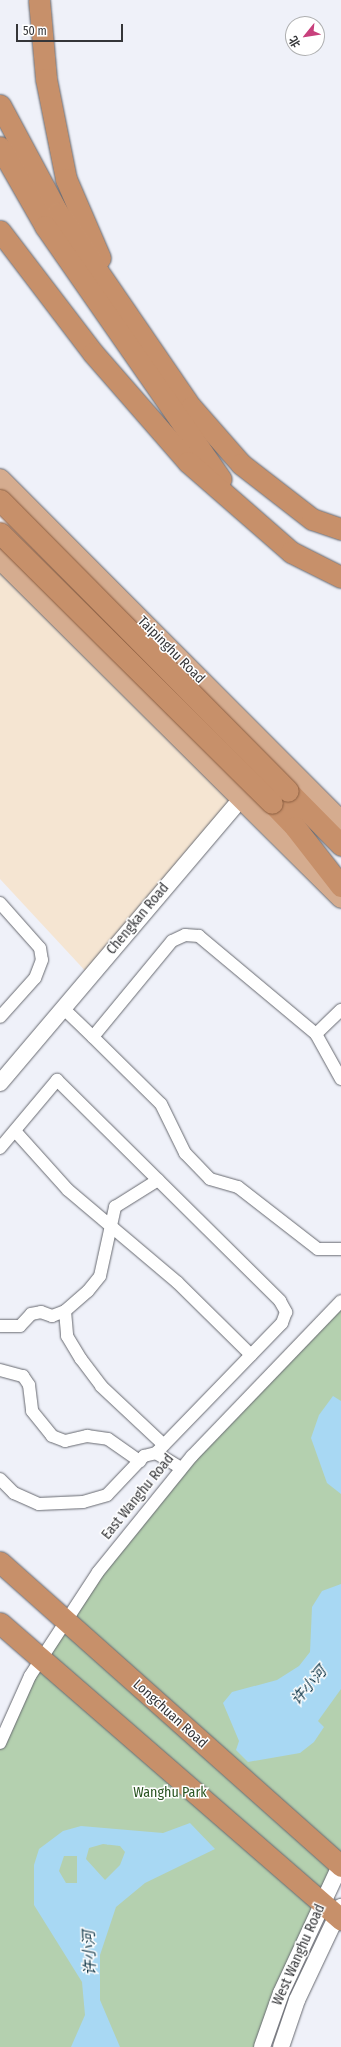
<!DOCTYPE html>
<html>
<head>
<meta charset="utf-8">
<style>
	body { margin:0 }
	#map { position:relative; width:341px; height:2047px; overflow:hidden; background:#eff1f9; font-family:"Fira Sans Condensed","Noto Sans SC",sans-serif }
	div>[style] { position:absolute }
	.commercial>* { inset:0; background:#f5e5d2 }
	.green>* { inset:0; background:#b4d0af }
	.water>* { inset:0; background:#a8d8f3 }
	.roads { filter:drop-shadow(0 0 1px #676970) drop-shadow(0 0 1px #676970) }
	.minor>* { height:12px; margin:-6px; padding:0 6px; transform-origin:6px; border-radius:6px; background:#fff }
	.tertiary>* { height:16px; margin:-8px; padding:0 8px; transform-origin:8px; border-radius:8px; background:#fff }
	.primary>* { height:20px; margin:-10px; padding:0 10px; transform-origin:10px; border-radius:10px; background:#d5ac8f }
	.trunk>* { height:21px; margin:-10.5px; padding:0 10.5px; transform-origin:10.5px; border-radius:10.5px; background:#c7906a }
	.bridges { filter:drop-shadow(0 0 1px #8b5e41) drop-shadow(0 0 1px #8b5e41) }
	.trunk-bridge>* { height:21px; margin:-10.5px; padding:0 10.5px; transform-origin:10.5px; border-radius:10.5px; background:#c7906a }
	span { translate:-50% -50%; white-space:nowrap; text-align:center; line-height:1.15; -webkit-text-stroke:3px #fff; paint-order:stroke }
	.street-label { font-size:14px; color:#353639 }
	.park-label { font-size:14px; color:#2a5522 }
	.water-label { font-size:15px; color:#093245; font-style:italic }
	.north { position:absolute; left:285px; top:16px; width:40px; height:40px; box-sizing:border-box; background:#fff; border:1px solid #aeafb0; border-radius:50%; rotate:240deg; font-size:11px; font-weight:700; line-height:16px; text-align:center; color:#353639 }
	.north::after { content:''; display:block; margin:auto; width:14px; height:18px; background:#c8407c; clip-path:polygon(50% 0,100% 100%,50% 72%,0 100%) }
	.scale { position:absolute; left:16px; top:24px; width:107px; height:18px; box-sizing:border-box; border:2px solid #353639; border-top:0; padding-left:5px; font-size:12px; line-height:14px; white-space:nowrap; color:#353639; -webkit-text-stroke:3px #fff; paint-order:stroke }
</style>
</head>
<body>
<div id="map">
	<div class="commercial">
		<div style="clip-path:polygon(0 559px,240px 797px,90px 976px,0 879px)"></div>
	</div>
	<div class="green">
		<div style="clip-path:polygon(341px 1301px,341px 1864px,262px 2047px,0 2047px,0 1743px,65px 1621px,192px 1456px)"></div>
	</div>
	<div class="water">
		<div style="clip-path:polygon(333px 1396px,341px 1401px,341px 1494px,327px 1483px,311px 1438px,319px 1415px)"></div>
		<div style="clip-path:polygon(341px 1584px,341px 1689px,318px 1721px,324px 1727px,314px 1742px,300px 1753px,248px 1762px,236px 1750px,239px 1741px,223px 1703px,232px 1692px,277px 1680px,299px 1666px,310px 1652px,312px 1607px,322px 1591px)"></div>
		<div style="clip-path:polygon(evenodd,190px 1823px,215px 1849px,145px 1883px,116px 1907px,100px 1955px,100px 2000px,120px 2047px,71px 2047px,85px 2015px,82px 1982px,34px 1905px,34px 1865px,39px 1849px,63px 1831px,81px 1826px,163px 1833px,190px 1823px,103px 1844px,120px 1846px,125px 1852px,120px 1865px,105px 1880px,86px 1859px,89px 1848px,103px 1844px,190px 1823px,64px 1856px,77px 1856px,77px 1883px,66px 1883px,59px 1871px,64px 1856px)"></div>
	</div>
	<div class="roads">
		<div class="minor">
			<div style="left:0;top:903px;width:60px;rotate:48.4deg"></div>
			<div style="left:40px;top:948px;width:12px;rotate:81deg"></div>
			<div style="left:42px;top:960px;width:19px;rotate:111deg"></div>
			<div style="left:35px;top:978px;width:52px;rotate:131.9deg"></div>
			<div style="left:63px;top:1008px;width:42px;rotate:44deg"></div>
			<div style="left:316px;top:1034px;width:35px;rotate:-44deg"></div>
			<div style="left:341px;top:1079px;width:51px;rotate:-119.1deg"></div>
			<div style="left:316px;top:1034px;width:153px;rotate:-140.1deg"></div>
			<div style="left:199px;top:936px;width:14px;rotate:-176deg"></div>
			<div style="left:185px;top:935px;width:14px;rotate:155deg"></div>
			<div style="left:172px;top:941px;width:124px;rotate:129.5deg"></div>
			<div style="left:93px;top:1037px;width:95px;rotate:44.6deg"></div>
			<div style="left:161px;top:1104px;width:55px;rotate:63.9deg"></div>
			<div style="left:185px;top:1153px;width:36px;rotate:46deg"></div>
			<div style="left:210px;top:1179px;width:29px;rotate:16deg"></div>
			<div style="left:238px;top:1187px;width:101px;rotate:37.8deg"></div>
			<div style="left:318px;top:1249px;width:23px"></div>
			<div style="left:15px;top:1131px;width:79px;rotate:48.1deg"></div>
			<div style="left:68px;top:1190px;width:143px;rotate:40.2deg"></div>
			<div style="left:177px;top:1282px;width:104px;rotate:44.6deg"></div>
			<div style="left:0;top:1148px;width:89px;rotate:-50deg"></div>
			<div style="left:57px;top:1080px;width:314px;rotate:44.7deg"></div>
			<div style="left:280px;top:1301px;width:13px;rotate:61deg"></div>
			<div style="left:286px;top:1312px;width:12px;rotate:110deg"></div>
			<div style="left:282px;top:1323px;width:181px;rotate:134.1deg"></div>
			<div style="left:65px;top:1311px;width:25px;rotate:85deg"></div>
			<div style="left:67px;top:1336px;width:27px;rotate:59deg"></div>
			<div style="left:81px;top:1359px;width:34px;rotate:53deg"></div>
			<div style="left:101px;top:1386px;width:86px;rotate:43.1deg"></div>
			<div style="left:0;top:1326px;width:20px"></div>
			<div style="left:20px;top:1326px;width:16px;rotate:-47deg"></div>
			<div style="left:31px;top:1314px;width:10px;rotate:-11deg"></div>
			<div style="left:41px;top:1312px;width:12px;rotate:20deg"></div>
			<div style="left:52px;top:1316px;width:14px;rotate:-21deg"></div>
			<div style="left:65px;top:1311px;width:30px;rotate:-41deg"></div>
			<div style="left:88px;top:1291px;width:19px;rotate:-51deg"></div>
			<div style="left:100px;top:1276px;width:71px;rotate:-77.7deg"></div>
			<div style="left:115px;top:1207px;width:51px;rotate:-32.1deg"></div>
			<div style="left:0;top:1370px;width:24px;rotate:15deg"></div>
			<div style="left:23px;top:1376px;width:11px;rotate:56deg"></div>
			<div style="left:29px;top:1385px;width:26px;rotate:83deg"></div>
			<div style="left:32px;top:1411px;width:32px;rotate:51deg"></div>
			<div style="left:52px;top:1436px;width:14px;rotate:21deg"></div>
			<div style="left:65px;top:1441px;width:23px;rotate:-13deg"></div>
			<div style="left:87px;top:1436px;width:21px;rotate:8deg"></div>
			<div style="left:108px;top:1439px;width:39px;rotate:35deg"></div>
			<div style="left:0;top:1479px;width:20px;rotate:45deg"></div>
			<div style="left:14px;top:1493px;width:27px;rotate:24deg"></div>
			<div style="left:39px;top:1504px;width:44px;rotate:-2.6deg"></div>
			<div style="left:83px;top:1502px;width:25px;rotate:-16deg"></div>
			<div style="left:107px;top:1495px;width:54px;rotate:-46.5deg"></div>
			<div style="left:144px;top:1456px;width:12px;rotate:-14deg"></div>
			<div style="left:156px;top:1453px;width:29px;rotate:31deg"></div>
			<div style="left:0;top:1743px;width:73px;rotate:-65.9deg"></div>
			<div style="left:30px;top:1676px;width:124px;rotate:-56.8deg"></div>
			<div style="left:98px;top:1572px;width:149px;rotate:-51deg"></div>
			<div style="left:192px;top:1456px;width:215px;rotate:-46.1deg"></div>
		</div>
		<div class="tertiary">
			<div style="left:0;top:1083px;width:385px;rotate:-49.7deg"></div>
			<div style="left:262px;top:2047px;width:57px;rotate:-70.6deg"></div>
			<div style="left:281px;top:1993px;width:142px;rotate:-65.1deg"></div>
			<div style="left:281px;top:2047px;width:50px;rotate:-71.2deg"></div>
			<div style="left:297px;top:2000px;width:103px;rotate:-64.7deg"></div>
		</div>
		<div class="primary">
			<div style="left:0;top:479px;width:483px;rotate:45.1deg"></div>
			<div style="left:0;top:559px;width:481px;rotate:44.8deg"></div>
		</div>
		<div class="trunk">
			<div style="left:39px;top:0;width:79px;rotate:84.9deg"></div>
			<div style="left:46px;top:79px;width:102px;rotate:78.7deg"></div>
			<div style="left:66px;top:179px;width:86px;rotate:66.7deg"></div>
			<div style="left:0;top:105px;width:123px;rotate:61.8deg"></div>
			<div style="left:58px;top:213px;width:235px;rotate:55.6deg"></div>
			<div style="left:191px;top:407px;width:76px;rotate:48.7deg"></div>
			<div style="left:241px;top:464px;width:90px;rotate:37.8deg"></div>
			<div style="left:312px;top:519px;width:31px;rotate:19deg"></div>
			<div style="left:0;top:147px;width:91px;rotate:60.3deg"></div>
			<div style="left:45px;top:226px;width:308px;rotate:55.2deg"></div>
			<div style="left:0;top:231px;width:153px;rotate:52.7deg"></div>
			<div style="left:93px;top:353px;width:145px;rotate:48.9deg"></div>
			<div style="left:188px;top:462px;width:137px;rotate:41.1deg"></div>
			<div style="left:291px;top:552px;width:56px;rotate:26.6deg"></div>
			<div style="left:288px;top:791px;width:76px;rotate:45.5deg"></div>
			<div style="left:272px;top:803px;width:33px;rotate:46deg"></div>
			<div style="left:295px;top:827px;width:75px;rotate:52.1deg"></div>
			<div style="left:0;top:1562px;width:457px;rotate:41.7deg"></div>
			<div style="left:0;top:1623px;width:452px;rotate:41deg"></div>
		</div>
	</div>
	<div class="bridges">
		<div class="trunk-bridge">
			<div style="left:0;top:500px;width:409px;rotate:45.3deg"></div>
			<div style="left:0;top:533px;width:383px;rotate:44.8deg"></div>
		</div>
	</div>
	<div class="street-label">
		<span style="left:171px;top:650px;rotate:45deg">Taipinghu Road</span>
		<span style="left:138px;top:919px;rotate:-50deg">Chengkan Road</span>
		<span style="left:138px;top:1497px;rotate:-51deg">East Wanghu Road</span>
		<span style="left:170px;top:1714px;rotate:42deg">Longchuan Road</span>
		<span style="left:299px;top:1955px;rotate:-66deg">West Wanghu Road</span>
	</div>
	<div class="park-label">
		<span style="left:170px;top:1793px">Wanghu Park</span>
	</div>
	<div class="water-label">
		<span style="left:309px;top:1686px;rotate:-49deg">许小河</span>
		<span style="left:90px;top:1953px;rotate:-92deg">许小河</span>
	</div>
	<div class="north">北</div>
	<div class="scale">50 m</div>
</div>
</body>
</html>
